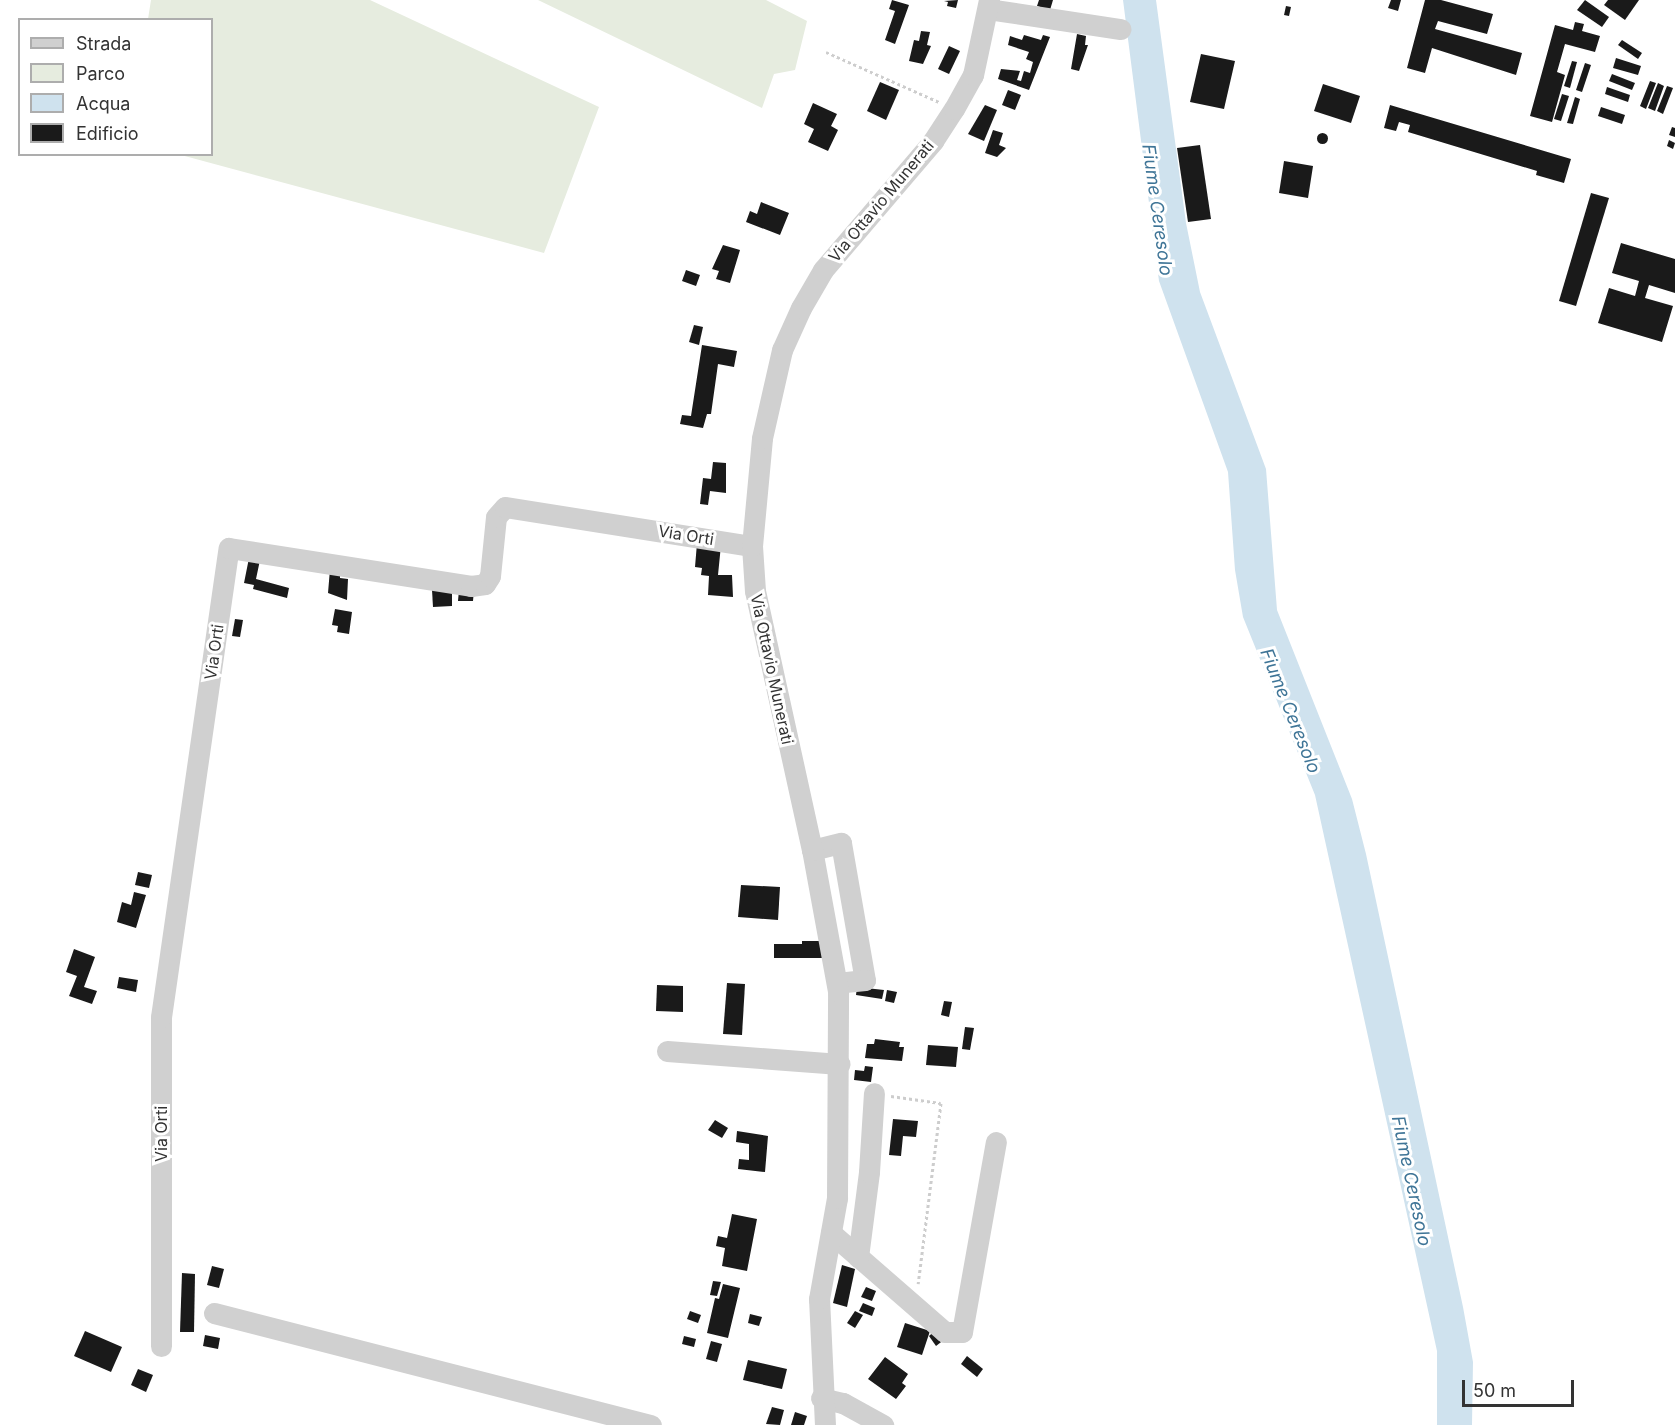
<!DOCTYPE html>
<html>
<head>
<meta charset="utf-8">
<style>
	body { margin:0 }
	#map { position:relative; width:1675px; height:1425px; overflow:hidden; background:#fff; font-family:Inter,sans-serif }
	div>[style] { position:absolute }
	.green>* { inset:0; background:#e6ecdf }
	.water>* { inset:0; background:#cfe2ee }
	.building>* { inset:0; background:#1a1a1a }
	.round { border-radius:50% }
	.path>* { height:3px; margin-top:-1.5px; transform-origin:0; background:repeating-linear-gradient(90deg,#cdcdcd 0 3px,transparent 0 6px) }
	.minor>* { height:21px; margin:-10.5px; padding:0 10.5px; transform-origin:10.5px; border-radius:10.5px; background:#d0d0d0 }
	span { translate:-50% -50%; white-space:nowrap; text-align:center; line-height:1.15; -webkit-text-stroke:6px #fff; paint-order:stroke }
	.street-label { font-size:16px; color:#333 }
	.water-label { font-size:18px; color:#3f7597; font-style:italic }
	.legend { position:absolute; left:18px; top:18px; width:195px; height:138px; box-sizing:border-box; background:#fff; border:2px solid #adadad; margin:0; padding:8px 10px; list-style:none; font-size:18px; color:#333 }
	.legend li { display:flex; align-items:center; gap:12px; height:30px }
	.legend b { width:30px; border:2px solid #adadad }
	.scale { position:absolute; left:1462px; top:1380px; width:112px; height:27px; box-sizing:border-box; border:3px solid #333; border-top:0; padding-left:8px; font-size:18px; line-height:21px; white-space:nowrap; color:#333; -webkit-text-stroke:4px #fff; paint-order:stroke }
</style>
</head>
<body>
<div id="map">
	<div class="green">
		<div style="clip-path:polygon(151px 0,370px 0,599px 107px,544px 253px,181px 155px,212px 154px,212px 20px,148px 19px)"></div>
		<div style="clip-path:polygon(538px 0,766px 0,807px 21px,795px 70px,774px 74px,762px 108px)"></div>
	</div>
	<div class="water">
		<div style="clip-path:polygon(1123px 0,1156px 0,1186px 223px,1200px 292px,1266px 469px,1277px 610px,1352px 799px,1366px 854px,1463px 1307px,1473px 1362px,1472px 1425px,1437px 1425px,1437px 1351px,1315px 795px,1243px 617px,1235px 570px,1228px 472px,1159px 281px)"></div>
	</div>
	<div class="building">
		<div style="clip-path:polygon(892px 0,909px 5px,895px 44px,885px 40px,895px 11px,889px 9px)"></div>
		<div style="clip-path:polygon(958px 0,956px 8px,947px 6px,948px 2px,944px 1px)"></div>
		<div style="clip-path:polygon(1039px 0,1053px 0,1050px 10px,1037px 6px)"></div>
		<div style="clip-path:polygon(1391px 0,1401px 0,1398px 11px,1388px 8px)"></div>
		<div style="clip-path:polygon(1425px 0,1441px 0,1493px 14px,1487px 34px,1438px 21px,1435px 29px,1522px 53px,1516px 75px,1432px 48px,1425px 73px,1407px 68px)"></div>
		<div style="clip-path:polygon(1585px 0,1609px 17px,1602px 27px,1577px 10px)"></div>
		<div style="clip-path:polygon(1608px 0,1639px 0,1625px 20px,1604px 5px)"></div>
		<div style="clip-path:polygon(1286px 6px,1291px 7px,1289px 16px,1284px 15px)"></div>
		<div style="clip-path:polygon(1575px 22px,1584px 24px,1582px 31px,1600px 36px,1595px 52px,1565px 44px,1557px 72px,1565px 75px,1552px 122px,1530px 116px,1555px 25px,1573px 30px)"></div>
		<div style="clip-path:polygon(921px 31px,930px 32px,927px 45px,931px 46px,923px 64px,909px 61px,914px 40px,919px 41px)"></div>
		<div style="clip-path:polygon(1077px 34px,1086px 36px,1085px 45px,1088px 45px,1079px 71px,1071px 69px)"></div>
		<div style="clip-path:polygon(1024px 35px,1041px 40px,1043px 35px,1050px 37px,1029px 90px,998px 79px,1001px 69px,1020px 71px,1017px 80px,1021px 81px,1024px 71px,1030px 73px,1033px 62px,1026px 59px,1029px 52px,1008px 45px,1010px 36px,1022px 40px)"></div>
		<div style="clip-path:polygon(1622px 40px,1642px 53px,1638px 59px,1618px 45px)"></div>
		<div style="clip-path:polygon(949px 46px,960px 51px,949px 74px,938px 69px)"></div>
		<div style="clip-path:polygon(1201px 54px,1235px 61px,1224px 109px,1190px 102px)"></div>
		<div style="clip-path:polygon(1616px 58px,1641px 66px,1638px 75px,1613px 68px)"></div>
		<div style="clip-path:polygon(1572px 61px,1577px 62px,1570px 88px,1564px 86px)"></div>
		<div style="clip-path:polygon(1585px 63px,1591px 65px,1582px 92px,1576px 90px)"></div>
		<div style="clip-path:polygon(1612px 74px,1635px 83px,1632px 90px,1609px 81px)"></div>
		<div style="clip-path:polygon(1650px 81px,1656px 83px,1646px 109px,1640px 106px)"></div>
		<div style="clip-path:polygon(880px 82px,899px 90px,886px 120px,867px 111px)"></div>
		<div style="clip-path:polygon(1658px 83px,1664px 86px,1655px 111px,1648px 108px)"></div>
		<div style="clip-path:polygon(1323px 84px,1360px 96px,1351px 123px,1314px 111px)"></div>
		<div style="clip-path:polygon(1667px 86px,1673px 88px,1663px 114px,1657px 111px)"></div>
		<div style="clip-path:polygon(1607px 87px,1630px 95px,1628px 102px,1605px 94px)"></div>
		<div style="clip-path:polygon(1008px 90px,1021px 95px,1015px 110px,1002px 105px)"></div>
		<div style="clip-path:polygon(1562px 94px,1569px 96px,1561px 121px,1554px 119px)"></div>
		<div style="clip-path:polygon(1575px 97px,1580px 99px,1573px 124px,1567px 123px)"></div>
		<div style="clip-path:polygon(813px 103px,837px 114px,831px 126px,838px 130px,828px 151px,808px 142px,814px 129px,804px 124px)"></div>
		<div style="clip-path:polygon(985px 105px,997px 110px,984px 141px,968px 134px)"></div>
		<div style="clip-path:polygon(1390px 105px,1571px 159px,1564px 183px,1536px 175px,1537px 171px,1408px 132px,1410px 125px,1399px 122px,1396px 131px,1384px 128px)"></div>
		<div style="clip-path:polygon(1601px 107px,1625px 115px,1622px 124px,1598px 116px)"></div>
		<div style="clip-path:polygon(1672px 127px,1675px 128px,1675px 137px,1669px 135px)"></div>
		<div style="clip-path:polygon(993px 130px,1003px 133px,999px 145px,1006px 148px,997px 157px,985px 153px)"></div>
		<div class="round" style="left:1316.5px;top:132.5px;width:11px;height:11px"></div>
		<div style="clip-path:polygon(1669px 140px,1675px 143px,1673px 149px,1667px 146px)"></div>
		<div style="clip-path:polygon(1200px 145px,1211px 219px,1188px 222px,1177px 148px)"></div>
		<div style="clip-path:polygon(1284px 161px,1313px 166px,1308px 198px,1279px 193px)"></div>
		<div style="clip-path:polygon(1591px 193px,1609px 198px,1576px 306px,1559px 301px)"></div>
		<div style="clip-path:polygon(761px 202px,789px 213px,780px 235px,746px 222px,750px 211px,757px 214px)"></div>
		<div style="clip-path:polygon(1621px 243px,1675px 259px,1675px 293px,1649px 285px,1645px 298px,1673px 306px,1662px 342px,1598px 323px,1609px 288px,1635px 296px,1639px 281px,1612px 273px)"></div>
		<div style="clip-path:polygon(723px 245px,740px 250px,730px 283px,716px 279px,719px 271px,712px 269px)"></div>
		<div style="clip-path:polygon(686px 270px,700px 275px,696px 286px,682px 281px)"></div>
		<div style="clip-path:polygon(694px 325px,703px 327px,699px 345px,689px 342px)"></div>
		<div style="clip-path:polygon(702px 345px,737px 351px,734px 367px,718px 364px,711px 414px,707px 414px,703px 428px,680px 424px,682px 415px,691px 416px)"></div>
		<div style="clip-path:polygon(713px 462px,726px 463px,726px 493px,710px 491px,708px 505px,700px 504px,703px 478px,711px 479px)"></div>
		<div style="clip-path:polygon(697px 543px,721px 545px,718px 575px,732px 575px,733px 597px,708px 595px,709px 576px,701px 575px,702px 568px,695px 567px)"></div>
		<div style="clip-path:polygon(249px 558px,260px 560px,256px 579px,289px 588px,287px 598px,253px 589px,254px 585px,244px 583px)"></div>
		<div style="clip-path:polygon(330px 569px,340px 571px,340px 578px,348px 579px,347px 600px,328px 593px)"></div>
		<div style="clip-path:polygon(432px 590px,452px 590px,452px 606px,433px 607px)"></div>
		<div style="clip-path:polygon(459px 590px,474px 590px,473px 601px,458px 601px)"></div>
		<div style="clip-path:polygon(335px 609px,352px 612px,349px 634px,337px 632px,338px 626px,332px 625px)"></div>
		<div style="clip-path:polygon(235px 619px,243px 620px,240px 637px,232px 636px)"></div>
		<div style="clip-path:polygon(138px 872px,152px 875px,149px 888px,135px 885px)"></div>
		<div style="clip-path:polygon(741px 885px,780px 887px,778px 920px,738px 917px)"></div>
		<div style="clip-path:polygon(134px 892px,146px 895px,136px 928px,117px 922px,122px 902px,131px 905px)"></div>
		<div style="clip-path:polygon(802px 941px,824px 941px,824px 958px,774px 958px,774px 944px,802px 944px)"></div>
		<div style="clip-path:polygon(74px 949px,95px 957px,84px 987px,97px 991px,92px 1004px,69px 996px,77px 976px,66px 972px)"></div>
		<div style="clip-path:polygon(119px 977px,138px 980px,136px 992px,117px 988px)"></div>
		<div style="clip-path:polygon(727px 983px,745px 984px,742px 1035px,723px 1034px)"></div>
		<div style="clip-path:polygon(657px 985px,683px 986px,683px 1012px,656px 1011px)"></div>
		<div style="clip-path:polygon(857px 987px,884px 990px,882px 999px,856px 995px)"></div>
		<div style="clip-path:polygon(887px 990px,897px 992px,894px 1003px,885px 1001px)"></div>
		<div style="clip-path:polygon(944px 1001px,952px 1002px,949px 1017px,941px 1015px)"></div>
		<div style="clip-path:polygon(965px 1027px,974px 1028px,970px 1050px,962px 1049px)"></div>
		<div style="clip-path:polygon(875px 1039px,900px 1042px,899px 1047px,904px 1047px,902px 1061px,865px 1058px,867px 1044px,874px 1044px)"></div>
		<div style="clip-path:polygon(928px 1045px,958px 1047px,956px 1067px,926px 1065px)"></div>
		<div style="clip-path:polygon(865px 1066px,873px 1067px,871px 1082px,854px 1080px,855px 1070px,864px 1071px)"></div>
		<div style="clip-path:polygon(893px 1119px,918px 1121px,916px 1137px,903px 1136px,901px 1156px,889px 1155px)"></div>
		<div style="clip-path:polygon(715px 1120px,728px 1128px,722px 1138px,708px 1130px)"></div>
		<div style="clip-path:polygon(737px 1131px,768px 1136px,765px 1172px,738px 1169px,739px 1159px,749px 1160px,749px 1144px,736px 1142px)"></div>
		<div style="clip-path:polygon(732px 1214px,757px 1219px,747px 1271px,722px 1266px,725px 1248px,716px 1246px,718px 1236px,727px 1238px)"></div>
		<div style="clip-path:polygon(842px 1265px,855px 1269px,847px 1307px,833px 1303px)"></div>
		<div style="clip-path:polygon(212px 1266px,224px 1269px,219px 1288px,207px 1285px)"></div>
		<div style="clip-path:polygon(182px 1273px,195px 1274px,194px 1332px,180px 1332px)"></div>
		<div style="clip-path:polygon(713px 1281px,721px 1282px,717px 1296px,710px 1295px)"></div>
		<div style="clip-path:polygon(723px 1284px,740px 1288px,728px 1338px,707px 1333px,715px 1298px,719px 1299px)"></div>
		<div style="clip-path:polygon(866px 1287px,876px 1291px,872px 1301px,861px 1297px)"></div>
		<div style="clip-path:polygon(863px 1303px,875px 1308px,872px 1316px,859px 1311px)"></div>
		<div style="clip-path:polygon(690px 1311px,701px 1315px,698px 1323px,687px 1319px)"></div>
		<div style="clip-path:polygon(855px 1311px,863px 1315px,855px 1328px,847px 1323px)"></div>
		<div style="clip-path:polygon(750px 1314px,762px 1317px,759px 1326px,748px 1323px)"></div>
		<div style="clip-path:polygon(905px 1323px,930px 1331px,922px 1355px,897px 1347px)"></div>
		<div style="clip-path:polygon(937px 1329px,945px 1339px,936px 1346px,929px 1336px)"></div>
		<div style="clip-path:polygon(85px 1331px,122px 1347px,111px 1372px,74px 1356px)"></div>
		<div style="clip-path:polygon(205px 1335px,220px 1338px,218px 1349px,203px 1346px)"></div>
		<div style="clip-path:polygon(684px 1336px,696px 1339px,694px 1347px,682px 1344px)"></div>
		<div style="clip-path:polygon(711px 1341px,722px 1344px,717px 1362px,706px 1359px)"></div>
		<div style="clip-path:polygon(967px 1356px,983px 1369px,977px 1377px,961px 1364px)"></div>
		<div style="clip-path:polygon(885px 1357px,908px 1374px,902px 1383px,906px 1386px,896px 1399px,868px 1379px)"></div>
		<div style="clip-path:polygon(748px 1360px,787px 1369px,782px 1389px,743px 1380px)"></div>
		<div style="clip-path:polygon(138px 1369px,153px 1375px,146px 1392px,131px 1385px)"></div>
		<div style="clip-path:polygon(772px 1407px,784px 1410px,780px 1425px,766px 1424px)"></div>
		<div style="clip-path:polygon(795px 1412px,807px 1416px,804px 1425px,791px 1425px)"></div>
	</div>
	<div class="path">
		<div style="left:826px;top:52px;width:124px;rotate:23.9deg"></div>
		<div style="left:891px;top:1096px;width:50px;rotate:8deg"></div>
		<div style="left:941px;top:1103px;width:182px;rotate:97.2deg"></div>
	</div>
	<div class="minor">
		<div style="left:988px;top:9px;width:134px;rotate:8.6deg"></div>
		<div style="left:812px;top:850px;width:30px;rotate:-14deg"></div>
		<div style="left:841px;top:843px;width:139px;rotate:80.1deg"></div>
		<div style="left:865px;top:980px;width:28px;rotate:174deg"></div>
		<div style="left:667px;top:1051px;width:173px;rotate:4.3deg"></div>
		<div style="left:831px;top:1233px;width:151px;rotate:41deg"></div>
		<div style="left:945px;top:1332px;width:17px"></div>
		<div style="left:962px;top:1332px;width:193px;rotate:-79.9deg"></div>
		<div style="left:858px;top:1257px;width:86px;rotate:-82.6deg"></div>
		<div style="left:869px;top:1172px;width:79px;rotate:-86.4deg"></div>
		<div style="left:214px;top:1313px;width:451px;rotate:14.4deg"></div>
		<div style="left:161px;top:1346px;width:329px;rotate:-90deg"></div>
		<div style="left:161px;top:1017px;width:474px;rotate:-81.8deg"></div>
		<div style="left:229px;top:548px;width:245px;rotate:8.9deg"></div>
		<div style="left:471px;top:586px;width:14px;rotate:-8deg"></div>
		<div style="left:485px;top:584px;width:9px;rotate:-58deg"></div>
		<div style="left:490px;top:576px;width:59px;rotate:-84.2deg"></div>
		<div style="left:496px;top:517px;width:13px;rotate:-48deg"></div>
		<div style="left:505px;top:507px;width:250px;rotate:9deg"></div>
		<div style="left:821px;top:1398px;width:23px;rotate:13deg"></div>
		<div style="left:843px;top:1403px;width:46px;rotate:28.8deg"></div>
		<div style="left:825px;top:1425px;width:126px;rotate:-92.7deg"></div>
		<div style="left:819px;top:1299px;width:103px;rotate:-79.9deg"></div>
		<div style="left:837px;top:1198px;width:207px;rotate:-89.7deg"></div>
		<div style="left:838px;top:991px;width:143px;rotate:-100.4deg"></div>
		<div style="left:812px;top:850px;width:265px;rotate:-102.4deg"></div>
		<div style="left:755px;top:591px;width:45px;rotate:-93.8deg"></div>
		<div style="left:752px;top:546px;width:108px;rotate:-84.7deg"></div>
		<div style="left:762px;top:438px;width:90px;rotate:-77.2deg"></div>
		<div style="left:782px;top:350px;width:46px;rotate:-65.7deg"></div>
		<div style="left:801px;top:308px;width:44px;rotate:-59.9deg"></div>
		<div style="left:823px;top:270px;width:170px;rotate:-49.5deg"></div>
		<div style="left:933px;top:141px;width:38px;rotate:-57deg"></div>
		<div style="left:954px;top:109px;width:39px;rotate:-61deg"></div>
		<div style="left:973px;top:75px;width:77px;rotate:-78deg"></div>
	</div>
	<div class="street-label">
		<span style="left:881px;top:201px;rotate:-50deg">Via Ottavio Munerati</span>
		<span style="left:686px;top:535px;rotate:9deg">Via Orti</span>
		<span style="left:214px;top:652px;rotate:-82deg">Via Orti</span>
		<span style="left:772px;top:669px;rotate:78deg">Via Ottavio Munerati</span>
		<span style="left:161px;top:1134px;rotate:-90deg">Via Orti</span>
	</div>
	<div class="water-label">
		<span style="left:1157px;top:210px;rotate:82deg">Fiume Ceresolo</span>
		<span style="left:1290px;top:711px;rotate:68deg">Fiume Ceresolo</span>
		<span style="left:1411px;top:1181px;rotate:78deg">Fiume Ceresolo</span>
	</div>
	<ul class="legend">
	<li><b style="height:8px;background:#d0d0d0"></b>Strada</li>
	<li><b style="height:16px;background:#e6ecdf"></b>Parco</li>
	<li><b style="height:16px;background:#cfe2ee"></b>Acqua</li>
	<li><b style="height:16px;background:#1a1a1a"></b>Edificio</li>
	</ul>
	<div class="scale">50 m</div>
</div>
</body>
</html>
